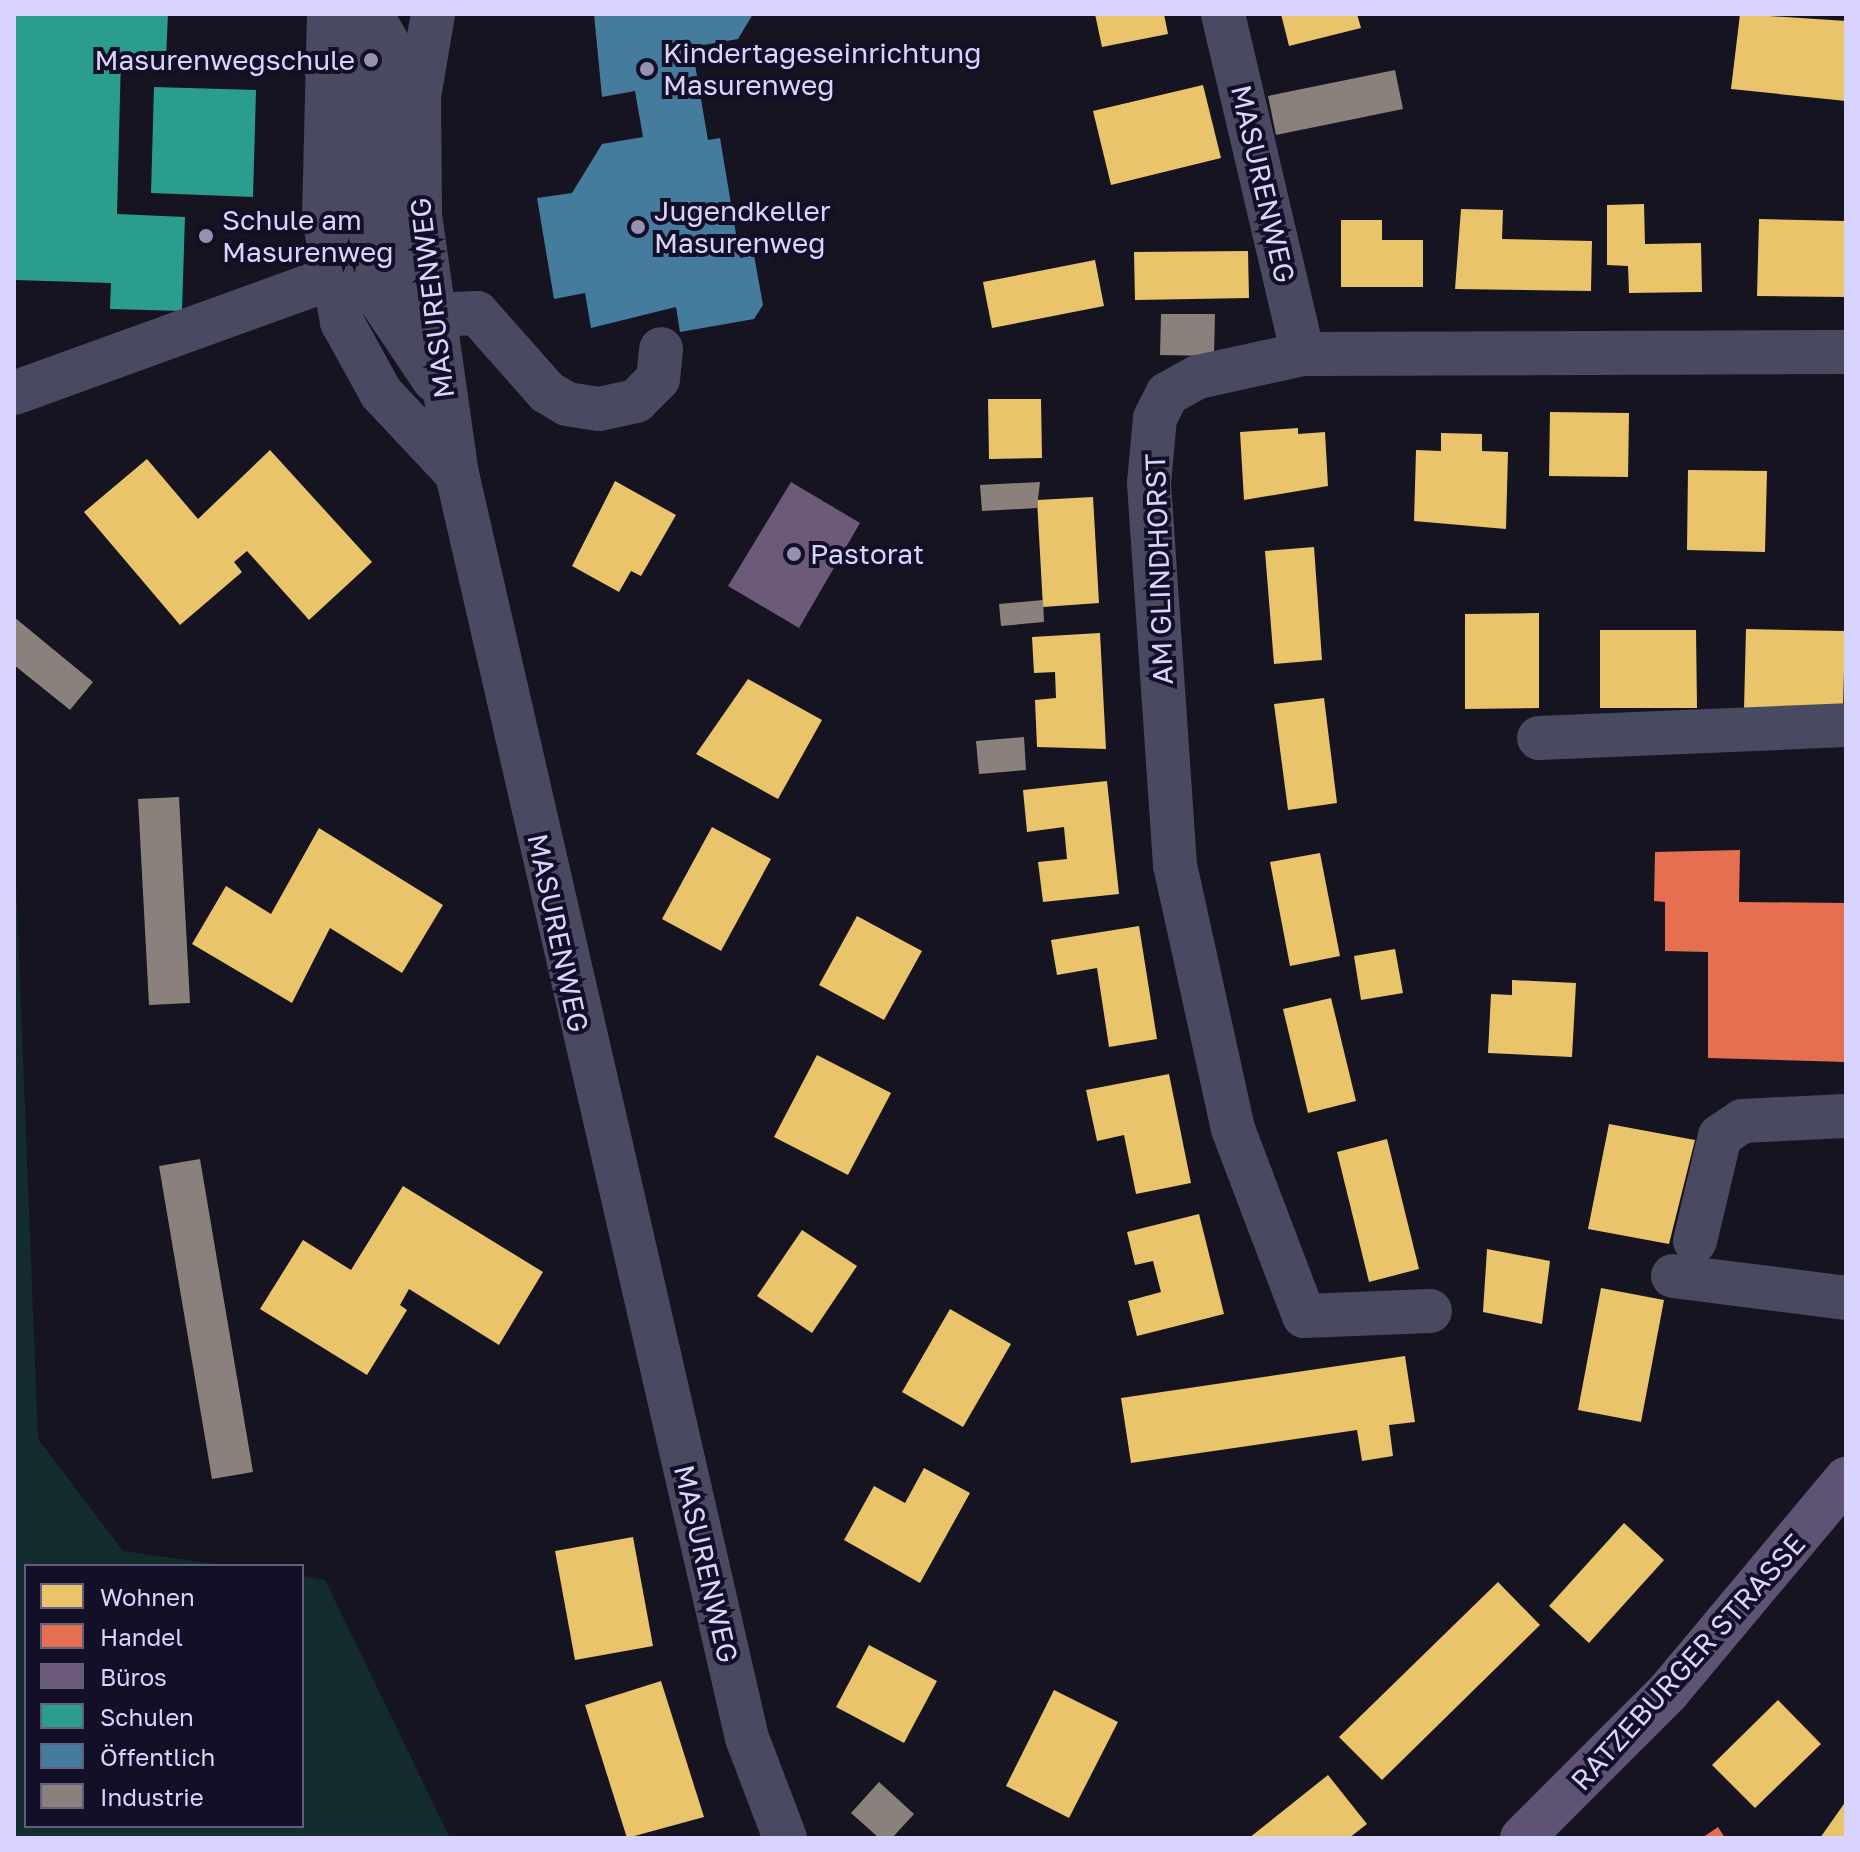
<!DOCTYPE html>
<html>
<head>
<meta charset="utf-8">
<style>
	body { margin:0 }
	#map { position:relative; width:1860px; height:1852px; overflow:hidden; background:#161421; font-family:"Golos Text",sans-serif }
	div>[style] { position:absolute }
	.green>* { inset:0; background:#132c2d }
	.homes>* { inset:0; background:#e9c46a }
	.shops>* { inset:0; background:#e76f51 }
	.offices>* { inset:0; background:#6d597a }
	.schools>* { inset:0; background:#2a9d8f }
	.public>* { inset:0; background:#457b9d }
	.industry>* { inset:0; background:#8a817c }
	.minor>* { height:44px; margin:-22px; padding:0 22px; transform-origin:22px; border-radius:22px; background:#4a4962 }
	.major>* { height:44px; margin:-22px; padding:0 22px; transform-origin:22px; border-radius:22px; background:#5e5373 }
	.dots>* { width:22px; height:22px; translate:-50% -50%; box-sizing:border-box; border:4px solid #130f26; border-radius:50% }
	span { translate:-50% -50%; white-space:nowrap; text-align:center; line-height:1.15; -webkit-text-stroke:8px #130f26; paint-order:stroke }
	.poi-label { font-size:28px; color:#d9d4ff }
	.left { translate:0 -50%; text-align:left }
	.right { translate:-100% -50%; text-align:right }
	.street-label { font-size:28px; color:#d9d4ff }
	.frame { position:absolute; inset:0; border:16px solid #d9d4ff; pointer-events:none }
	.legend { position:absolute; left:24px; top:1564px; width:280px; height:264px; box-sizing:border-box; background:#130f26; border:2px solid #625e7d; margin:0; padding:10px 14px; list-style:none; font-size:24px; color:#d9d4ff }
	.legend li { display:flex; align-items:center; gap:16px; height:40px }
	.legend b { width:40px; border:2px solid #625e7d }
</style>
</head>
<body>
<div id="map">
	<div class="green">
		<div style="clip-path:polygon(14px 829px,38px 1439px,123px 1551px,229px 1566px,26px 1566px,26px 1826px,302px 1826px,302px 1576px,325px 1580px,450px 1838px,14px 1838px)"></div>
	</div>
	<div class="homes">
		<div style="clip-path:polygon(1095px 14px,1164px 14px,1168px 34px,1102px 47px)"></div>
		<div style="clip-path:polygon(1281px 14px,1357px 14px,1361px 28px,1289px 46px)"></div>
		<div style="clip-path:polygon(1740px 14px,1846px 21px,1846px 101px,1731px 89px)"></div>
		<div style="clip-path:polygon(1203px 85px,1221px 158px,1111px 185px,1093px 111px)"></div>
		<div style="clip-path:polygon(1644px 204px,1645px 244px,1701px 243px,1702px 292px,1629px 293px,1628px 266px,1607px 265px,1607px 205px)"></div>
		<div style="clip-path:polygon(1461px 209px,1503px 210px,1502px 239px,1592px 241px,1591px 291px,1455px 289px)"></div>
		<div style="clip-path:polygon(1759px 219px,1846px 221px,1846px 297px,1757px 296px)"></div>
		<div style="clip-path:polygon(1341px 220px,1382px 220px,1382px 240px,1423px 240px,1423px 287px,1341px 287px)"></div>
		<div style="clip-path:polygon(1248px 251px,1249px 298px,1135px 300px,1134px 252px)"></div>
		<div style="clip-path:polygon(1095px 260px,1104px 306px,992px 328px,983px 282px)"></div>
		<div style="clip-path:polygon(988px 399px,1041px 399px,1042px 458px,989px 459px)"></div>
		<div style="clip-path:polygon(1550px 412px,1629px 413px,1628px 477px,1549px 476px)"></div>
		<div style="clip-path:polygon(1298px 428px,1298px 434px,1325px 432px,1328px 486px,1244px 500px,1240px 432px)"></div>
		<div style="clip-path:polygon(1441px 433px,1482px 434px,1482px 451px,1508px 452px,1506px 529px,1414px 521px,1416px 450px,1441px 451px)"></div>
		<div style="clip-path:polygon(270px 450px,372px 562px,309px 620px,247px 551px,234px 562px,242px 572px,180px 625px,84px 512px,147px 459px,198px 519px)"></div>
		<div style="clip-path:polygon(1688px 470px,1767px 471px,1765px 552px,1687px 550px)"></div>
		<div style="clip-path:polygon(615px 481px,676px 515px,641px 576px,631px 571px,619px 592px,572px 566px)"></div>
		<div style="clip-path:polygon(1093px 497px,1099px 603px,1043px 607px,1037px 500px)"></div>
		<div style="clip-path:polygon(1314px 547px,1322px 660px,1274px 664px,1265px 551px)"></div>
		<div style="clip-path:polygon(1539px 613px,1539px 708px,1465px 709px,1465px 614px)"></div>
		<div style="clip-path:polygon(1746px 629px,1845px 631px,1843px 711px,1744px 709px)"></div>
		<div style="clip-path:polygon(1600px 630px,1696px 630px,1697px 708px,1600px 708px)"></div>
		<div style="clip-path:polygon(1100px 633px,1106px 749px,1037px 747px,1035px 700px,1056px 698px,1055px 672px,1034px 673px,1032px 637px)"></div>
		<div style="clip-path:polygon(748px 679px,822px 720px,778px 799px,696px 754px)"></div>
		<div style="clip-path:polygon(1324px 698px,1337px 803px,1288px 810px,1274px 704px)"></div>
		<div style="clip-path:polygon(1107px 781px,1119px 894px,1043px 902px,1038px 862px,1067px 859px,1064px 827px,1027px 832px,1023px 790px)"></div>
		<div style="clip-path:polygon(712px 827px,771px 859px,721px 951px,662px 919px)"></div>
		<div style="clip-path:polygon(319px 828px,443px 905px,402px 973px,330px 928px,292px 1003px,192px 944px,226px 886px,271px 914px)"></div>
		<div style="clip-path:polygon(1320px 853px,1340px 956px,1290px 966px,1270px 862px)"></div>
		<div style="clip-path:polygon(857px 916px,922px 951px,884px 1020px,819px 985px)"></div>
		<div style="clip-path:polygon(1139px 926px,1157px 1039px,1109px 1047px,1097px 968px,1057px 975px,1051px 940px)"></div>
		<div style="clip-path:polygon(1395px 949px,1403px 993px,1361px 1000px,1354px 956px)"></div>
		<div style="clip-path:polygon(1512px 980px,1576px 983px,1572px 1057px,1488px 1053px,1491px 994px,1512px 995px)"></div>
		<div style="clip-path:polygon(1331px 998px,1356px 1101px,1308px 1113px,1283px 1009px)"></div>
		<div style="clip-path:polygon(817px 1055px,891px 1093px,848px 1175px,774px 1137px)"></div>
		<div style="clip-path:polygon(1169px 1074px,1191px 1183px,1136px 1194px,1124px 1135px,1097px 1141px,1086px 1090px)"></div>
		<div style="clip-path:polygon(1609px 1124px,1695px 1140px,1669px 1244px,1588px 1229px)"></div>
		<div style="clip-path:polygon(1387px 1139px,1419px 1269px,1369px 1282px,1337px 1152px)"></div>
		<div style="clip-path:polygon(403px 1186px,543px 1272px,499px 1345px,409px 1289px,400px 1305px,407px 1310px,367px 1375px,260px 1309px,303px 1240px,351px 1270px)"></div>
		<div style="clip-path:polygon(1199px 1214px,1224px 1314px,1137px 1336px,1128px 1301px,1161px 1292px,1153px 1261px,1135px 1265px,1127px 1232px)"></div>
		<div style="clip-path:polygon(802px 1230px,857px 1266px,812px 1333px,757px 1296px)"></div>
		<div style="clip-path:polygon(1487px 1249px,1550px 1261px,1542px 1324px,1483px 1312px)"></div>
		<div style="clip-path:polygon(1601px 1288px,1664px 1300px,1641px 1422px,1578px 1410px)"></div>
		<div style="clip-path:polygon(950px 1309px,1011px 1344px,963px 1427px,902px 1392px)"></div>
		<div style="clip-path:polygon(1405px 1356px,1415px 1422px,1389px 1425px,1393px 1456px,1362px 1461px,1357px 1430px,1131px 1463px,1121px 1398px)"></div>
		<div style="clip-path:polygon(924px 1468px,970px 1493px,920px 1583px,844px 1540px,874px 1486px,905px 1503px)"></div>
		<div style="clip-path:polygon(1624px 1523px,1664px 1560px,1589px 1643px,1549px 1606px)"></div>
		<div style="clip-path:polygon(633px 1537px,653px 1646px,575px 1660px,555px 1551px)"></div>
		<div style="clip-path:polygon(1498px 1582px,1540px 1625px,1382px 1780px,1339px 1737px)"></div>
		<div style="clip-path:polygon(869px 1645px,937px 1681px,904px 1743px,836px 1707px)"></div>
		<div style="clip-path:polygon(661px 1681px,704px 1817px,627px 1838px,585px 1705px)"></div>
		<div style="clip-path:polygon(1054px 1690px,1118px 1722px,1069px 1818px,1006px 1786px)"></div>
		<div style="clip-path:polygon(1778px 1700px,1821px 1744px,1755px 1808px,1712px 1765px)"></div>
		<div style="clip-path:polygon(1328px 1775px,1367px 1824px,1349px 1838px,1249px 1838px)"></div>
		<div style="clip-path:polygon(1846px 1801px,1846px 1838px,1820px 1838px)"></div>
	</div>
	<div class="shops">
		<div style="clip-path:polygon(1740px 850px,1739px 902px,1846px 903px,1846px 1062px,1708px 1058px,1708px 952px,1665px 951px,1665px 902px,1654px 901px,1655px 852px)"></div>
		<div style="clip-path:polygon(1718px 1827px,1725px 1838px,1702px 1838px)"></div>
	</div>
	<div class="offices">
		<div style="clip-path:polygon(791px 482px,860px 523px,799px 628px,728px 586px)"></div>
	</div>
	<div class="schools">
		<div style="clip-path:polygon(14px 14px,168px 14px,166px 58px,121px 57px,117px 214px,185px 217px,182px 311px,110px 309px,111px 283px,14px 280px)"></div>
		<div style="clip-path:polygon(154px 87px,256px 90px,253px 197px,151px 193px)"></div>
	</div>
	<div class="public">
		<div style="clip-path:polygon(594px 14px,753px 14px,738px 39px,692px 47px,708px 140px,720px 138px,740px 258px,754px 255px,763px 305px,754px 319px,680px 332px,676px 307px,591px 328px,585px 293px,554px 299px,537px 198px,572px 193px,602px 144px,643px 137px,635px 91px,602px 97px)"></div>
	</div>
	<div class="industry">
		<div style="clip-path:polygon(1395px 70px,1403px 109px,1276px 135px,1268px 96px)"></div>
		<div style="clip-path:polygon(1161px 314px,1215px 314px,1214px 356px,1160px 355px)"></div>
		<div style="clip-path:polygon(1040px 482px,1037px 508px,982px 511px,980px 485px)"></div>
		<div style="clip-path:polygon(1043px 600px,1044px 622px,1001px 626px,999px 604px)"></div>
		<div style="clip-path:polygon(14px 617px,93px 682px,70px 710px,14px 665px)"></div>
		<div style="clip-path:polygon(1024px 737px,1026px 770px,979px 774px,976px 741px)"></div>
		<div style="clip-path:polygon(179px 797px,190px 1003px,149px 1005px,138px 799px)"></div>
		<div style="clip-path:polygon(200px 1159px,253px 1472px,212px 1479px,159px 1166px)"></div>
		<div style="clip-path:polygon(879px 1782px,914px 1814px,892px 1838px,879px 1838px,851px 1813px)"></div>
	</div>
	<div class="minor">
		<div style="left:329px;top:14px;width:202px;rotate:91.4deg"></div>
		<div style="left:324px;top:216px;width:108px;rotate:80.4deg"></div>
		<div style="left:342px;top:322px;width:81px;rotate:61.2deg"></div>
		<div style="left:381px;top:393px;width:111px;rotate:46.8deg"></div>
		<div style="left:329px;top:14px;width:165px;rotate:57.7deg"></div>
		<div style="left:371px;top:14px;width:96px;rotate:60deg"></div>
		<div style="left:433px;top:14px;width:84px;rotate:99.6deg"></div>
		<div style="left:419px;top:97px;width:118px;rotate:89.5deg"></div>
		<div style="left:420px;top:215px;width:262px;rotate:81.9deg"></div>
		<div style="left:457px;top:474px;width:1297px;rotate:77.08deg"></div>
		<div style="left:747px;top:1738px;width:107px;rotate:69.2deg"></div>
		<div style="left:1223px;top:14px;width:349px;rotate:76.8deg"></div>
		<div style="left:327px;top:73px;width:170px;rotate:56.8deg"></div>
		<div style="left:326px;top:145px;width:176px;rotate:55.7deg"></div>
		<div style="left:332px;top:228px;width:183px;rotate:56.1deg"></div>
		<div style="left:430px;top:315px;width:47px;rotate:-2.4deg"></div>
		<div style="left:477px;top:313px;width:106px;rotate:48.5deg"></div>
		<div style="left:547px;top:392px;width:23px;rotate:31deg"></div>
		<div style="left:567px;top:404px;width:32px;rotate:9deg"></div>
		<div style="left:599px;top:409px;width:38px;rotate:-12deg"></div>
		<div style="left:636px;top:401px;width:31px;rotate:-45deg"></div>
		<div style="left:658px;top:379px;width:30px;rotate:-84deg"></div>
		<div style="left:14px;top:393px;width:340px;rotate:-19.9deg"></div>
		<div style="left:1539px;top:738px;width:307px;rotate:-2.4deg"></div>
		<div style="left:1695px;top:1241px;width:108px;rotate:-76.6deg"></div>
		<div style="left:1720px;top:1136px;width:27px;rotate:-34deg"></div>
		<div style="left:1742px;top:1121px;width:104px;rotate:-2.8deg"></div>
		<div style="left:1673px;top:1276px;width:174px;rotate:7.2deg"></div>
		<div style="left:1430px;top:1311px;width:126px;rotate:177.7deg"></div>
		<div style="left:1304px;top:1316px;width:200px;rotate:-110.8deg"></div>
		<div style="left:1233px;top:1129px;width:270px;rotate:-102.4deg"></div>
		<div style="left:1175px;top:865px;width:383px;rotate:-93.9deg"></div>
		<div style="left:1149px;top:483px;width:65px;rotate:-84.7deg"></div>
		<div style="left:1155px;top:418px;width:27px;rotate:-63deg"></div>
		<div style="left:1167px;top:394px;width:35px;rotate:-29deg"></div>
		<div style="left:1198px;top:377px;width:107px;rotate:-12.4deg"></div>
		<div style="left:1303px;top:354px;width:543px;rotate:-0.21deg"></div>
	</div>
	<div class="major">
		<div style="left:1522px;top:1838px;width:206px;rotate:-45deg"></div>
		<div style="left:1668px;top:1692px;width:278px;rotate:-50.1deg"></div>
	</div>
	<div class="dots">
		<div style="left:371px;top:60px;background:#9591b1"></div>
		<div style="left:647px;top:69px;background:#9591b1"></div>
		<div style="left:638px;top:227px;background:#9591b1"></div>
		<div style="left:206px;top:236px;background:#9591b1"></div>
		<div style="left:794px;top:554px;background:#9591b1"></div>
	</div>
	<div class="poi-label">
		<span class="left" style="left:663px;top:69px">Kindertageseinrichtung<br>Masurenweg</span>
		<span class="right" style="left:355px;top:60px">Masurenwegschule</span>
		<span class="left" style="left:654px;top:227px">Jugendkeller<br>Masurenweg</span>
		<span class="left" style="left:222px;top:236px">Schule am<br>Masurenweg</span>
		<span class="left" style="left:810px;top:554px">Pastorat</span>
	</div>
	<div class="street-label">
		<span style="left:1263px;top:184px;rotate:77deg">MASURENWEG</span>
		<span style="left:432px;top:298px;rotate:-97deg">MASURENWEG</span>
		<span style="left:1159px;top:569px;rotate:-92deg">AM GLINDHORST</span>
		<span style="left:558px;top:933px;rotate:78deg">MASURENWEG</span>
		<span style="left:706px;top:1564px;rotate:77deg">MASURENWEG</span>
		<span style="left:1688px;top:1662px;rotate:-48deg">RATZEBURGER STRASSE</span>
	</div>
	<div class="frame"></div>
	<ul class="legend">
	<li><b style="height:22px;background:#e9c46a"></b>Wohnen</li>
	<li><b style="height:22px;background:#e76f51"></b>Handel</li>
	<li><b style="height:22px;background:#6d597a"></b>Büros</li>
	<li><b style="height:22px;background:#2a9d8f"></b>Schulen</li>
	<li><b style="height:22px;background:#457b9d"></b>Öffentlich</li>
	<li><b style="height:22px;background:#8a817c"></b>Industrie</li>
	</ul>
</div>
</body>
</html>
